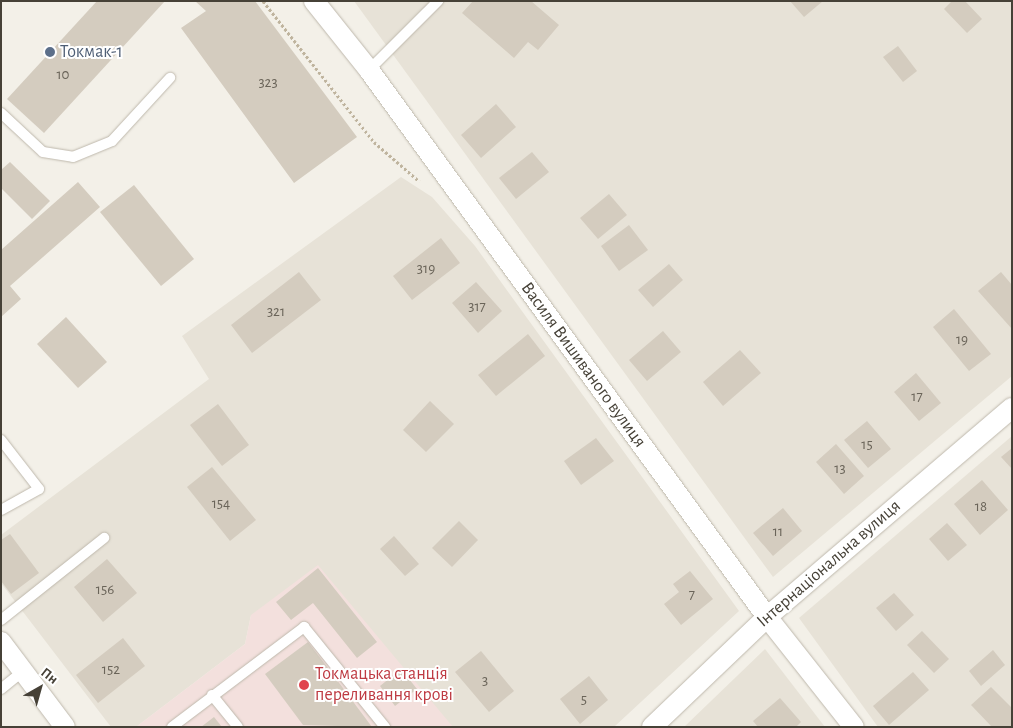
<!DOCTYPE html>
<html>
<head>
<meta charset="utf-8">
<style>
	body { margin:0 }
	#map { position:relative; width:1013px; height:728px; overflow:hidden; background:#f3f0e8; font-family:"Alegreya Sans",sans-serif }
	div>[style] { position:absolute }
	.residential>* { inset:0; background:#e7e2d7 }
	.medical>* { inset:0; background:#f3e0dd }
	.building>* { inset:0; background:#d4ccbf }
	.path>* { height:3px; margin-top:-1.5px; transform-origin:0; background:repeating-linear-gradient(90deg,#bfb49e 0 2.5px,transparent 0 5px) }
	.roads { filter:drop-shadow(0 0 1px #beb8ac) drop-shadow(0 0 1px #beb8ac) }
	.lane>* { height:10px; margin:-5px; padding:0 5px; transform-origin:5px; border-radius:5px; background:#fff }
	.street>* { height:20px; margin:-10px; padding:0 10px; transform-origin:10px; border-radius:10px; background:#fff }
	.dots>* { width:14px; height:14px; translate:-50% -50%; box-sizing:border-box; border:2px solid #fff; border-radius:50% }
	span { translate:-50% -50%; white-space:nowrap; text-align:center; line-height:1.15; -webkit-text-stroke:4px #fff; paint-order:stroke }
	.number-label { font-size:15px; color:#6a6459 }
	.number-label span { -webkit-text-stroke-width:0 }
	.service-label { font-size:18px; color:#4e5e75 }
	.left { translate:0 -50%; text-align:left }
	.street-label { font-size:18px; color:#464137 }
	.health-label { font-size:18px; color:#be3a42 }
	.frame { position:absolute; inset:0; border:2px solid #464137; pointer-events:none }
	.north { position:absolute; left:15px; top:663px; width:50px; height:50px; -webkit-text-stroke:4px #fff; paint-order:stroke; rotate:38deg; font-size:14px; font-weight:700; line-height:20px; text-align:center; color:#464137 }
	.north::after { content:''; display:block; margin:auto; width:18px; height:22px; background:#464137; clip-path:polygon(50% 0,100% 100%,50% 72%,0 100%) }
</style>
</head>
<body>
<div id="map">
	<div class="residential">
		<div style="clip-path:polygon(354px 1px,1012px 1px,1012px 376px,773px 577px)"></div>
		<div style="clip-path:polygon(401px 177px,432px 197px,475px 246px,739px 611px,614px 727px,452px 727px,251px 615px,245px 644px,136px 727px,111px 727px,1px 583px,1px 535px,209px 379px,182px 336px)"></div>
		<div style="clip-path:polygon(1012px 436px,1012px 727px,878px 727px,799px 618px)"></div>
		<div style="clip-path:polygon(765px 649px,825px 727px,684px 727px)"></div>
	</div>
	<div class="medical">
		<div style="clip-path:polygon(318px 565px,453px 727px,136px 727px,245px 644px,251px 615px)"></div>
	</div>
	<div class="building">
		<div style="clip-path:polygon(97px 1px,165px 1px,44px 133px,7px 99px)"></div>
		<div style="clip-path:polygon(195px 1px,255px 1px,357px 137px,294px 183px,181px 28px,206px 11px)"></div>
		<div style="clip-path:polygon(473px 1px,531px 1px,559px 25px,538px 50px,528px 42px,514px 58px,462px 13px)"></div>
		<div style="clip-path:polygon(790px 1px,823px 1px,804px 17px)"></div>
		<div style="clip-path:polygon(952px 1px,965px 1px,982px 19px,967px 33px,944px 9px)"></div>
		<div style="clip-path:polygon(898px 46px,917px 71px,903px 82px,883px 57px)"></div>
		<div style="clip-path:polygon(496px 104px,516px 127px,481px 158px,461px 135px)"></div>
		<div style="clip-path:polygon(532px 152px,549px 172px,516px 199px,499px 178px)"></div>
		<div style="clip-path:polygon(10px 162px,50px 201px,32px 219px,1px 188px,1px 170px)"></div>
		<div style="clip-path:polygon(78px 182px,100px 207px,10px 286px,21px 299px,1px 317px,1px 250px)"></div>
		<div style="clip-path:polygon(134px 185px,194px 259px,161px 286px,100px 212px)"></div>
		<div style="clip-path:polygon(609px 194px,627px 215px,598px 239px,580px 218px)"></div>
		<div style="clip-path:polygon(629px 225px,648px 250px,619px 271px,601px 246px)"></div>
		<div style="clip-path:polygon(441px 238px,460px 263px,412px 300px,393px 276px)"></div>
		<div style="clip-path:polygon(669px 264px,683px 280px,653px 307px,638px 290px)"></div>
		<div style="clip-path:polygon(299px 272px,321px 300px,252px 353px,231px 325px)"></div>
		<div style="clip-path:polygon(1001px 272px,1012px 285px,1012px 329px,978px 291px)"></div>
		<div style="clip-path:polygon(476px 282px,502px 311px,478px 333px,452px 303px)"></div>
		<div style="clip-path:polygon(954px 309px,991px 354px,969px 371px,933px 327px)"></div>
		<div style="clip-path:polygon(66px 317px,107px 362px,78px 388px,37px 344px)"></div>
		<div style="clip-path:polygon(663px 331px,681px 352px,647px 381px,629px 360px)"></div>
		<div style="clip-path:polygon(528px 334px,545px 356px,496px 396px,478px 375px)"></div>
		<div style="clip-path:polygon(740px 350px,761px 373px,723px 406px,703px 382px)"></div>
		<div style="clip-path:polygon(916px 373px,941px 403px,919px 421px,894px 392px)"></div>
		<div style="clip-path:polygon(430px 401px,454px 424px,426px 452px,403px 430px)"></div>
		<div style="clip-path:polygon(218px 404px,249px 445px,222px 466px,190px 425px)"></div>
		<div style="clip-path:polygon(867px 421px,891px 449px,868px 468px,844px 440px)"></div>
		<div style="clip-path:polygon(596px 438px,614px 461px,581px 485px,564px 461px)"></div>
		<div style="clip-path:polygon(836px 444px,864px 476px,844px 494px,816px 462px)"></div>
		<div style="clip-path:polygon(1012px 448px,1012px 469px,1001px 457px)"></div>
		<div style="clip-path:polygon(212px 467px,256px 520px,230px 541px,187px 487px)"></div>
		<div style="clip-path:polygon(982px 480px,1008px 510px,980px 535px,954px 504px)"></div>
		<div style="clip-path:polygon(783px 508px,802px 531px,773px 556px,753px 533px)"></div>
		<div style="clip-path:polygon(459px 521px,478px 540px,452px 567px,432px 548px)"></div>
		<div style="clip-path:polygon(947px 523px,967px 545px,948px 561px,929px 539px)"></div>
		<div style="clip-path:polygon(10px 534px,39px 573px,11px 594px,1px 581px,1px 540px)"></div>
		<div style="clip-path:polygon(394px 536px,419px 564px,405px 576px,380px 549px)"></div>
		<div style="clip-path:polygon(107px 559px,137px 593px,103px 622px,74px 587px)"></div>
		<div style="clip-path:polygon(318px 568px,377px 642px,357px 658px,313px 603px,291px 620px,276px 602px)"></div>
		<div style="clip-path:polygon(690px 571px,713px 599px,681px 625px,664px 604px,679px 592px,673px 584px)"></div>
		<div style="clip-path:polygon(894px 593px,914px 615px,896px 631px,876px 608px)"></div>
		<div style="clip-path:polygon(922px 631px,949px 659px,934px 673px,907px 645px)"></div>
		<div style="clip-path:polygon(123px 638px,145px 666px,98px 703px,76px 675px)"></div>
		<div style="clip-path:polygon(308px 642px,328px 668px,372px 727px,303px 725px,265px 674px)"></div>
		<div style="clip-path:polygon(993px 650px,1005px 665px,981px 686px,969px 671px)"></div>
		<div style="clip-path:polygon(481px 651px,514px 691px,489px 712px,455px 672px)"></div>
		<div style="clip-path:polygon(401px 669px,417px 689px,395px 706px,380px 686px)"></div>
		<div style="clip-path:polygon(913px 672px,929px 690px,889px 725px,873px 706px)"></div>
		<div style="clip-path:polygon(589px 676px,608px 700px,580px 724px,560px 699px)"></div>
		<div style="clip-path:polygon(991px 687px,1012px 708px,1012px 727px,992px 727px,971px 705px)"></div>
		<div style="clip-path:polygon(780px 698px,801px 722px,796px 727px,758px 727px,753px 721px)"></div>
		<div style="clip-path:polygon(214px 717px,222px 727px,201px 727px)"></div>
	</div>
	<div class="path">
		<div style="left:263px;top:1px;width:179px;rotate:51.8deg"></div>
		<div style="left:374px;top:142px;width:60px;rotate:40.9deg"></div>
	</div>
	<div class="roads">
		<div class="lane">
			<div style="left:369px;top:70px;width:98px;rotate:-45deg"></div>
			<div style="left:1px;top:113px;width:57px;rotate:42.9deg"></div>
			<div style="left:43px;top:152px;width:30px;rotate:9deg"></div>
			<div style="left:73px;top:157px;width:42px;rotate:-22.3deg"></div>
			<div style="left:112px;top:141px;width:86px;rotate:-47.4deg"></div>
			<div style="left:1px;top:440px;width:62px;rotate:52.2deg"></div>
			<div style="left:39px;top:489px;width:43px;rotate:151.1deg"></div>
			<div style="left:1px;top:620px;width:132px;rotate:-38.5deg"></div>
			<div style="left:1px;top:689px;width:28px;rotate:-39deg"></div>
			<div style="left:212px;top:695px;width:41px;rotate:50.9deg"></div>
			<div style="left:172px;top:727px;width:166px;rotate:-37.1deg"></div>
			<div style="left:304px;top:627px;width:129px;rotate:51deg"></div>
		</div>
		<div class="street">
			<div style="left:314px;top:1px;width:88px;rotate:51.4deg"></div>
			<div style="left:369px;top:70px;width:676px;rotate:53.96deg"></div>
			<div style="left:767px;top:617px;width:140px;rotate:51.7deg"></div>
			<div style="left:1px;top:642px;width:106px;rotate:53deg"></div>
			<div style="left:652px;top:727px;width:159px;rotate:-43.7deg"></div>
			<div style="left:767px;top:617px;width:322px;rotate:-40.5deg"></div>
		</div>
	</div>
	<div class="dots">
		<div style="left:50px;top:52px;background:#5c6f8a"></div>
		<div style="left:304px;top:685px;background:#e0444e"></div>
	</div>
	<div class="number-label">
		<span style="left:63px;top:75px">10</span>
		<span style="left:268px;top:83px">323</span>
		<span style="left:426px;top:269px">319</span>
		<span style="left:477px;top:307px">317</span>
		<span style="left:276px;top:312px">321</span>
		<span style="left:962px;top:340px">19</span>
		<span style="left:917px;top:397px">17</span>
		<span style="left:867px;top:445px">15</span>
		<span style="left:840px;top:469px">13</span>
		<span style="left:221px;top:504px">154</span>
		<span style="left:981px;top:507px">18</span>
		<span style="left:778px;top:532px">11</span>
		<span style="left:105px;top:590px">156</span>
		<span style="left:692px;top:595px">7</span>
		<span style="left:111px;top:670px">152</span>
		<span style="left:485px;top:681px">3</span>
		<span style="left:584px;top:700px">5</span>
	</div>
	<div class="service-label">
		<span class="left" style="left:60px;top:52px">Токмак-1</span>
	</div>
	<div class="street-label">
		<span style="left:583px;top:365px;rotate:54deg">Василя Вишиваного вулиця</span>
		<span style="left:829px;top:564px;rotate:-41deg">Інтернаціональна вулиця</span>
	</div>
	<div class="health-label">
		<span class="left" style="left:315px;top:685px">Токмацька станція<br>переливання крові</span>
	</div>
	<div class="frame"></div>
	<div class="north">Пн</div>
</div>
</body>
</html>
